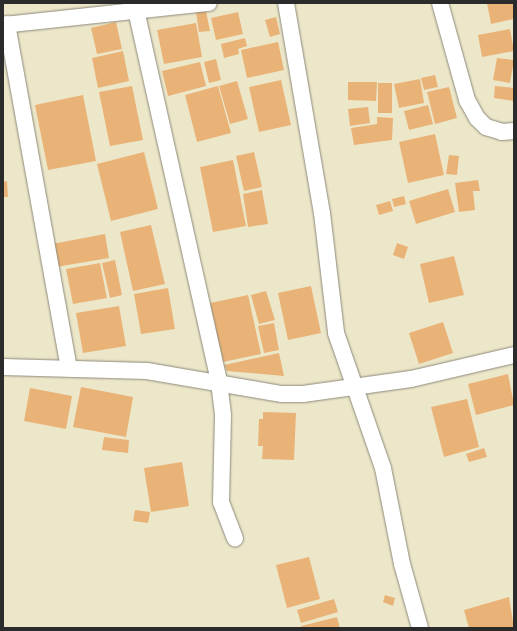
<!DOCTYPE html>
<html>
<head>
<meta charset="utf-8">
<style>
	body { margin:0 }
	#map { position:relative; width:517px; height:631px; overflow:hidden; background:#ede7ca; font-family:Kalam,sans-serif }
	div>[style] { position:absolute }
	.building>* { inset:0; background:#e9b377 }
	.roads { filter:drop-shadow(0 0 1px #8c897a) drop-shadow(0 0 1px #8c897a) }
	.minor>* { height:16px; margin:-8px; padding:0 8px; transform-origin:8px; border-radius:8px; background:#fff }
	span { translate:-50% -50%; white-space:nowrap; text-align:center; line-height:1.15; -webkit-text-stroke:3.5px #fcf5e5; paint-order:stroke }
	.frame { position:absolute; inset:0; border:4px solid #2b2b2b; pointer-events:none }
</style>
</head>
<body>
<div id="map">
	<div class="building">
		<div style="clip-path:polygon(487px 3px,514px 3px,514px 19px,491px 24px)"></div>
		<div style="clip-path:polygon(206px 11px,210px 31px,199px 32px,196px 12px)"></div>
		<div style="clip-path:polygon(238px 12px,243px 34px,216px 40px,211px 18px)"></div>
		<div style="clip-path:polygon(276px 17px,280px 34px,270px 37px,265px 20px)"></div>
		<div style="clip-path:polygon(116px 22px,122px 49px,97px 54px,91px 28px)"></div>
		<div style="clip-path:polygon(196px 23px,202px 57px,164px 64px,157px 30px)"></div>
		<div style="clip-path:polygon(510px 29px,514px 51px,482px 57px,478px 35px)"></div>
		<div style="clip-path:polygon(245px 38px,247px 46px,238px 49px,239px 54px,224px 58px,221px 44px)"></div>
		<div style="clip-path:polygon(278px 42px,284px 70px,247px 78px,241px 50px)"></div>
		<div style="clip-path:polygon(123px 51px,129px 81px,98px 88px,92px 58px)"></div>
		<div style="clip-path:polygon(497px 58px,514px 60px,510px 83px,493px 80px)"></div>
		<div style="clip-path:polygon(216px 59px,221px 80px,209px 83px,204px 62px)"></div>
		<div style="clip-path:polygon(200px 62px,206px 86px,168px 96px,162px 71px)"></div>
		<div style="clip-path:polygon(435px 75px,438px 87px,424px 90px,421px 78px)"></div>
		<div style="clip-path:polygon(420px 79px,424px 103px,399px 108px,394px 84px)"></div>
		<div style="clip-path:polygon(281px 80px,291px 125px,259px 132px,249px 87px)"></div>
		<div style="clip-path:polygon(237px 81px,248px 119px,230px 124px,219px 86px)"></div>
		<div style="clip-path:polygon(348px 82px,377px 82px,376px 101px,348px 100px)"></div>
		<div style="clip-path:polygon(378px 83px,392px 83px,392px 113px,378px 113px)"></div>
		<div style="clip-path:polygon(132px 86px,143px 140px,110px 146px,99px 92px)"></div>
		<div style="clip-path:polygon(218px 86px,231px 133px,197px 142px,185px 95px)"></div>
		<div style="clip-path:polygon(495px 86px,514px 88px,514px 101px,494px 98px)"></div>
		<div style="clip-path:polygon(449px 87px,457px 118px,435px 124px,427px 92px)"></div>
		<div style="clip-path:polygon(83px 95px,96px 161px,48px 170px,35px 105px)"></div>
		<div style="clip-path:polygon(428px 105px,433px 124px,409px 130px,404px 111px)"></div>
		<div style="clip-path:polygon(368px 107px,370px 123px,350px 126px,348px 109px)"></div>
		<div style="clip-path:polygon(377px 117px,393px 118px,392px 140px,354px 145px,351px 128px,377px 124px)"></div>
		<div style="clip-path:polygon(435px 134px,444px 175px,408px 183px,399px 142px)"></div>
		<div style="clip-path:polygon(144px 152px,158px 209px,111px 221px,97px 164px)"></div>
		<div style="clip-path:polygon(254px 152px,262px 187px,244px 191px,236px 156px)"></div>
		<div style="clip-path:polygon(449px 155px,459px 156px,457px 175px,446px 174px)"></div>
		<div style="clip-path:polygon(233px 160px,246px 226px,213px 232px,200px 167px)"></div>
		<div style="clip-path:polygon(478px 180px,480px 191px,473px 191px,475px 210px,459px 212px,455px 183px)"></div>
		<div style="clip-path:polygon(7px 181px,8px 197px,3px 197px,3px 182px)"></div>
		<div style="clip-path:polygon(448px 189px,455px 212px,416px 224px,409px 201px)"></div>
		<div style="clip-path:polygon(262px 190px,268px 224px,248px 227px,243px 194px)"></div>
		<div style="clip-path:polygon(404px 196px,406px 204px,394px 207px,392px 199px)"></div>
		<div style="clip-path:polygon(390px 201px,393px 211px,379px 215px,376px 205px)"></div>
		<div style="clip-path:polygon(151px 225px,165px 284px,133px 291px,120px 232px)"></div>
		<div style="clip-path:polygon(105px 234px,109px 258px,56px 267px,52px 244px)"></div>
		<div style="clip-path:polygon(397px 243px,408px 247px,404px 259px,393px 255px)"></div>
		<div style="clip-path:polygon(454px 256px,464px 295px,429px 303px,420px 264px)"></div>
		<div style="clip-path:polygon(115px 260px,122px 295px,110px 298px,102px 263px)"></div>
		<div style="clip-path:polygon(100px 263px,107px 298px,73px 304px,66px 269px)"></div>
		<div style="clip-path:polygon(311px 286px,321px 333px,288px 340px,278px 293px)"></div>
		<div style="clip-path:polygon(168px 288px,175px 329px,141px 334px,134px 294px)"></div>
		<div style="clip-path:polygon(266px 291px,275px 320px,259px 324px,251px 295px)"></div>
		<div style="clip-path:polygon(248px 295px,261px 354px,223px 362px,210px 303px)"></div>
		<div style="clip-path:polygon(119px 306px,126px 346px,83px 353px,76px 313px)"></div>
		<div style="clip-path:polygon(443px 322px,453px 353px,419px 364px,409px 333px)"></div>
		<div style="clip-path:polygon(274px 323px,279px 350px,264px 353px,258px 326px)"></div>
		<div style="clip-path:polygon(279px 353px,284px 376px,227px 371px,224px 365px)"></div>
		<div style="clip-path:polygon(508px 374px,514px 405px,476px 415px,468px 384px)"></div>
		<div style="clip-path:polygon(81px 387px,133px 397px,126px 437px,73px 427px)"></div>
		<div style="clip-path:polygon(30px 388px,72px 396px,66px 429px,24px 421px)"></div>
		<div style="clip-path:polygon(467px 399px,479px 447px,444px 457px,431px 407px)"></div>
		<div style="clip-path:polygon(263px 412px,296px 413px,294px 460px,262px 459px,263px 446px,258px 446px,259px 419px,263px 419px)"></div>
		<div style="clip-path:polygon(104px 437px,129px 440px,128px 453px,102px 450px)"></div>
		<div style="clip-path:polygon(484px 448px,487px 457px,469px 462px,466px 454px)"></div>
		<div style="clip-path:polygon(182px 462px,189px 506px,151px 512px,144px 468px)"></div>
		<div style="clip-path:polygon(135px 510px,150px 512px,148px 523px,133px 521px)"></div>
		<div style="clip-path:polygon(309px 557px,320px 599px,287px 608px,276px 565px)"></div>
		<div style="clip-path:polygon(385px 595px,395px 598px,393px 606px,383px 602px)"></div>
		<div style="clip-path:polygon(509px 597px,514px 628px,469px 628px,464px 610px)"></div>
		<div style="clip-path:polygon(334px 599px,338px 612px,301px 623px,297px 610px)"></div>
		<div style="clip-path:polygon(337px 617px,340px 628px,302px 628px,301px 626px)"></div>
	</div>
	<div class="roads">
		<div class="minor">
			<div style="left:286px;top:3px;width:213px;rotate:80.3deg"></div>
			<div style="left:322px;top:213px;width:121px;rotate:83.3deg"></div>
			<div style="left:336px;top:333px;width:143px;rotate:70.8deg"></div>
			<div style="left:383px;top:468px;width:98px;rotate:78.8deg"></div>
			<div style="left:402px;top:564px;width:66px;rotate:74.3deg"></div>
			<div style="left:440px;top:3px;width:101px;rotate:74.4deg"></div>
			<div style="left:467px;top:100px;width:21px;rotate:61deg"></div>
			<div style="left:477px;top:118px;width:13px;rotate:45deg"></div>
			<div style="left:486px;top:127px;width:17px;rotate:17deg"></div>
			<div style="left:502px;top:132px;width:12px;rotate:-5deg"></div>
			<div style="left:136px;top:10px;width:381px;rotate:77.4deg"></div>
			<div style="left:219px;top:382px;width:33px;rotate:83deg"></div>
			<div style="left:223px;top:415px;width:87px;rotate:91.3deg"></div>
			<div style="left:221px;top:502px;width:39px;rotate:69deg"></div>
			<div style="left:7px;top:24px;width:349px;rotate:79.8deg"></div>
			<div style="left:3px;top:25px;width:207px;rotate:-6.1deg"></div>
			<div style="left:3px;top:367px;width:144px;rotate:1.6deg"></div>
			<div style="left:147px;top:371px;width:137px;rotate:9.7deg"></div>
			<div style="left:282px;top:394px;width:21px"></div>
			<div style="left:303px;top:394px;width:109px;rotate:-7.9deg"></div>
			<div style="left:411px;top:379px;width:106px;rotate:-13.1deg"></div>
		</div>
	</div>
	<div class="frame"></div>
</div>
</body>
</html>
